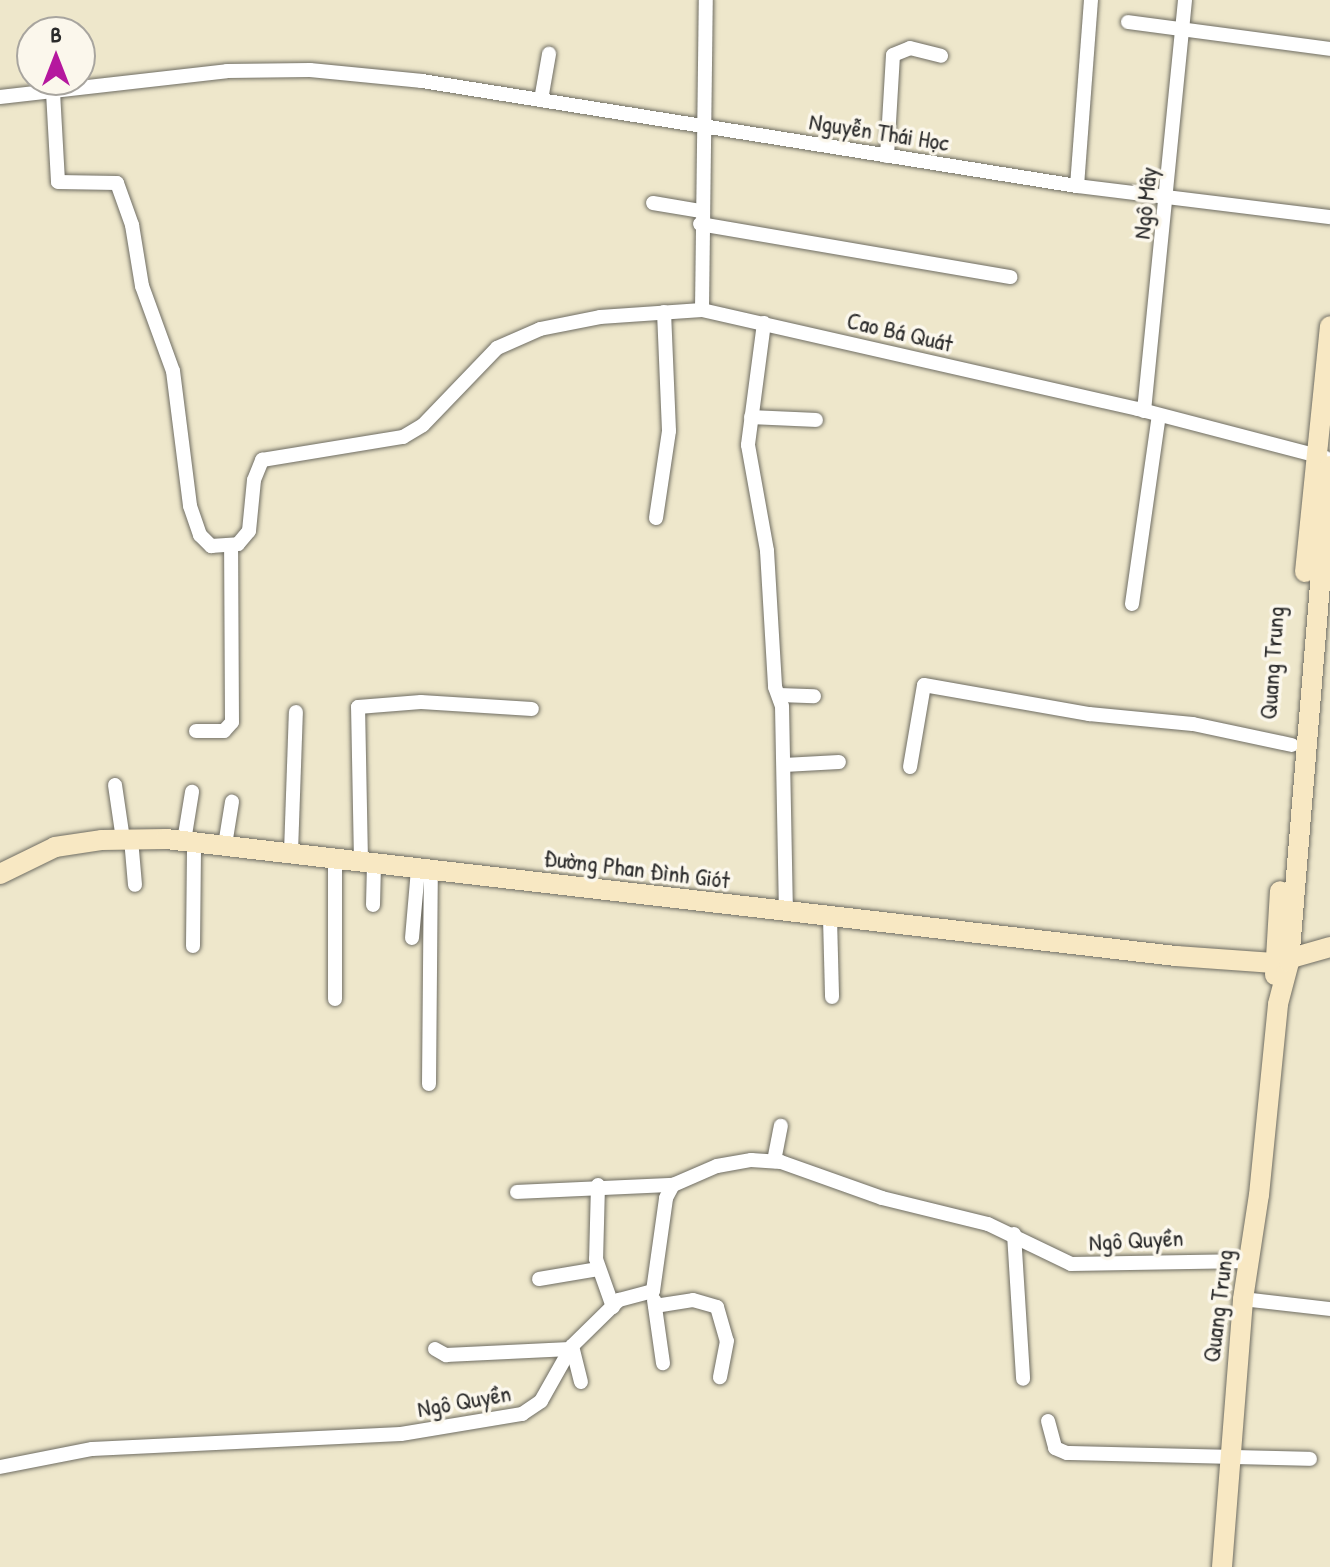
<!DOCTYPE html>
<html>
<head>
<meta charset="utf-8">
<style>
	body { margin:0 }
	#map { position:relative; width:1330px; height:1567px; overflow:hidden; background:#eee7cb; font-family:"Patrick Hand",sans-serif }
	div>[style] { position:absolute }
	.roads { filter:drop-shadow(0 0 2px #6f6d63) drop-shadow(0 0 2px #6f6d63) }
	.minor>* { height:14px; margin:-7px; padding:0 7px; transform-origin:7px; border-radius:7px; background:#fff }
	.secondary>* { height:20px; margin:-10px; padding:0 10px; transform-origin:10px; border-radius:10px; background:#f8e8c3 }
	span { translate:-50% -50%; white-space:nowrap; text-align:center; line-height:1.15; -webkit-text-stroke:7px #fbf7ec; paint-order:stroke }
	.street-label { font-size:24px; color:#2b2b2b }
	.north { position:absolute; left:16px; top:16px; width:80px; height:80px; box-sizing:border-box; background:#fbf7ec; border:2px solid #a8a59f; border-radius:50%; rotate:0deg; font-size:22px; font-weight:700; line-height:32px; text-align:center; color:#2b2b2b }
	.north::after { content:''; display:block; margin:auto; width:28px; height:36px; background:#b5179e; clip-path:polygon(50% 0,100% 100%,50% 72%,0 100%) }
</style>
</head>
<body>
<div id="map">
	<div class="roads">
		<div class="minor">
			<div style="left:1128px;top:22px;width:204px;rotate:7.6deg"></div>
			<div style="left:53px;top:92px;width:90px;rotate:86.8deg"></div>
			<div style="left:58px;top:182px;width:59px;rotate:1deg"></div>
			<div style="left:117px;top:183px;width:45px;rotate:70.3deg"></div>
			<div style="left:132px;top:225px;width:62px;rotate:80.7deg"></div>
			<div style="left:142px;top:286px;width:90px;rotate:70deg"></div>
			<div style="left:173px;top:371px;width:136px;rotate:82.8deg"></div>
			<div style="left:190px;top:506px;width:31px;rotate:71deg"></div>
			<div style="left:200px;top:535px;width:16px;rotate:45deg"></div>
			<div style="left:211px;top:546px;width:27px;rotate:-4deg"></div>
			<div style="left:238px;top:544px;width:17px;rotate:-50deg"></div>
			<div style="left:249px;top:531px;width:51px;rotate:-84.4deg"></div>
			<div style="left:254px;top:480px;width:22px;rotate:-68deg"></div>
			<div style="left:262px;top:460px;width:143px;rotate:-9.3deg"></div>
			<div style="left:403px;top:437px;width:23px;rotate:-31deg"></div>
			<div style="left:423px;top:425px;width:107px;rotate:-46.1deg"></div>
			<div style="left:497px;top:348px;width:47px;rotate:-23.8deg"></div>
			<div style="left:540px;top:329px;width:61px;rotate:-11.3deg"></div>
			<div style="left:600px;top:317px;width:102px;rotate:-3.9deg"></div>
			<div style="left:702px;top:310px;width:447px;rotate:12.8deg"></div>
			<div style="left:1138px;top:409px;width:194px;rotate:14.6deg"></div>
			<div style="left:0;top:97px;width:228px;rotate:-6.5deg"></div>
			<div style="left:227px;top:71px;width:83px;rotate:-0.7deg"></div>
			<div style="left:310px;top:70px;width:113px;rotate:5.6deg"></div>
			<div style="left:422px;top:81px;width:663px;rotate:9.11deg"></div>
			<div style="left:1077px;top:186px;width:255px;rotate:7deg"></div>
			<div style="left:541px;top:100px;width:47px;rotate:-80.1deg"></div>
			<div style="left:887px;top:156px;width:101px;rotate:-86.6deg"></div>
			<div style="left:893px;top:55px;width:18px;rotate:-22deg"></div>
			<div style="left:910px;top:48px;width:32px;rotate:14deg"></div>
			<div style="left:1077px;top:186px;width:187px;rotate:-85.7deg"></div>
			<div style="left:653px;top:203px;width:49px;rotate:9.5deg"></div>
			<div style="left:700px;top:224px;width:315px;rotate:9.7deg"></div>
			<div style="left:702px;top:310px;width:310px;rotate:-89.3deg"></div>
			<div style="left:764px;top:323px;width:123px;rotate:97.5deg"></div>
			<div style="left:748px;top:445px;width:108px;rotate:79.8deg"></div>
			<div style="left:767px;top:551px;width:136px;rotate:86.6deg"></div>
			<div style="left:775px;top:687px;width:20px;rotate:70deg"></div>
			<div style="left:782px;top:706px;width:207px;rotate:88.9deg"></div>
			<div style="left:1144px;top:411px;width:413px;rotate:-84.3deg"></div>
			<div style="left:751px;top:417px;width:65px;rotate:2.6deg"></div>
			<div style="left:656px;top:518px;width:88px;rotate:-81.5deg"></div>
			<div style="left:669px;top:431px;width:119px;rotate:-92.4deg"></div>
			<div style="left:1132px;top:604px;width:191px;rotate:-81.9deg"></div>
			<div style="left:779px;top:695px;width:35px;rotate:2deg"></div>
			<div style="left:196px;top:731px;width:28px"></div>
			<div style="left:224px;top:731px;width:12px;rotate:-48deg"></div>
			<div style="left:232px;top:722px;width:176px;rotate:-90.3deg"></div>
			<div style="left:784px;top:765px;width:55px;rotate:-3.1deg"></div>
			<div style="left:910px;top:767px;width:83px;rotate:-80.3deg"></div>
			<div style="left:924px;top:685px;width:168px;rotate:10deg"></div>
			<div style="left:1089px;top:714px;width:104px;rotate:5.5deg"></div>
			<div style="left:1193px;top:724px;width:101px;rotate:12deg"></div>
			<div style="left:115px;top:785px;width:55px;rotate:81.6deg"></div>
			<div style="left:131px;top:839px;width:46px;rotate:85deg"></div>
			<div style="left:184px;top:841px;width:50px;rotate:-80.7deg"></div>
			<div style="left:225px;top:845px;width:44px;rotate:-80.8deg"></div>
			<div style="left:291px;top:852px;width:140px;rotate:-88deg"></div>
			<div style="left:335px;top:858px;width:141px;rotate:90deg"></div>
			<div style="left:361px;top:861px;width:154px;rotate:-91.1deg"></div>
			<div style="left:358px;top:707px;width:63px;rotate:-4.5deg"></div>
			<div style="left:421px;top:702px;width:111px;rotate:3.6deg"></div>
			<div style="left:373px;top:905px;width:42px;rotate:-88.6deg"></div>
			<div style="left:830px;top:918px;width:79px;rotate:88.5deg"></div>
			<div style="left:412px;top:938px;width:69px;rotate:-85deg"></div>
			<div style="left:193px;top:946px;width:104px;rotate:-89.4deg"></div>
			<div style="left:429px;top:1084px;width:214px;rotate:-89.5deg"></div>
			<div style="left:774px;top:1161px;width:36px;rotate:-79deg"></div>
			<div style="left:598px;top:1185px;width:74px;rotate:91.5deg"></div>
			<div style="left:596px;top:1259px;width:51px;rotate:70.5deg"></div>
			<div style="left:517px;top:1192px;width:156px;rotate:-2.6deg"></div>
			<div style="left:1014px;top:1234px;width:145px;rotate:86.4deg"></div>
			<div style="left:539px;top:1279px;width:60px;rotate:-9.6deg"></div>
			<div style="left:1243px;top:1299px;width:88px;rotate:6.6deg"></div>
			<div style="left:654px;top:1300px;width:64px;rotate:81.9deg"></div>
			<div style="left:655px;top:1306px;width:38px;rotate:-9deg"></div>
			<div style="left:693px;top:1300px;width:25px;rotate:16deg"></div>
			<div style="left:717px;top:1307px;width:35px;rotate:74deg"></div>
			<div style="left:727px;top:1341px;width:37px;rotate:101deg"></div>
			<div style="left:572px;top:1346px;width:37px;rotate:76deg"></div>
			<div style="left:435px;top:1349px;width:13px;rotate:29deg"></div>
			<div style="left:446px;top:1355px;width:124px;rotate:-2.8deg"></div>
			<div style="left:1048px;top:1421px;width:28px;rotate:75deg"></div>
			<div style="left:1055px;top:1448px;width:13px;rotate:23deg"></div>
			<div style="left:1067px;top:1453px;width:243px;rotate:1.4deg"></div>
			<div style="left:0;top:1467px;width:94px;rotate:-11.1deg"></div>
			<div style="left:92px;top:1449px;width:309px;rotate:-2.8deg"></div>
			<div style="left:401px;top:1434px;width:123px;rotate:-9.4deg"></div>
			<div style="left:522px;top:1414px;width:23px;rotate:-34deg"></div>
			<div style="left:541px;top:1401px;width:63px;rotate:-60.6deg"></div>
			<div style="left:572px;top:1346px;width:66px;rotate:-44.4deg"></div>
			<div style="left:619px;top:1300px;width:35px;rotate:-15deg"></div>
			<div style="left:653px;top:1291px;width:94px;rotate:-82deg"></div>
			<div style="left:666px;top:1198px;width:15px;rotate:-62deg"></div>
			<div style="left:673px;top:1185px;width:48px;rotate:-23.4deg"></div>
			<div style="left:717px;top:1166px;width:35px;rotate:-10deg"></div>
			<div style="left:751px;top:1160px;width:30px;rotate:4deg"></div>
			<div style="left:781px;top:1162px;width:107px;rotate:19.6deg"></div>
			<div style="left:882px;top:1198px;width:109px;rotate:13.8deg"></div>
			<div style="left:988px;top:1224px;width:92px;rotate:25.7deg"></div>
			<div style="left:1071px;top:1264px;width:178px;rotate:-1deg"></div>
		</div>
		<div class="secondary">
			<div style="left:1305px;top:572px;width:247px;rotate:-84.2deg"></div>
			<div style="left:0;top:874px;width:61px;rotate:-26.1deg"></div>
			<div style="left:55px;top:847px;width:48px;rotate:-8.5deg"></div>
			<div style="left:102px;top:840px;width:64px;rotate:-0.9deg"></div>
			<div style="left:166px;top:839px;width:1017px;rotate:6.61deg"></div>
			<div style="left:1176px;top:956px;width:98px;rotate:4.1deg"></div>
			<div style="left:1274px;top:963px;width:58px;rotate:-15.9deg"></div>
			<div style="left:1275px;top:975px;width:84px;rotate:-86.6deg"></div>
			<div style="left:1222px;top:1567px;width:269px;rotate:-85.5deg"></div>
			<div style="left:1243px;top:1299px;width:105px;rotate:-81.3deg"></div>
			<div style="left:1259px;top:1195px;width:192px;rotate:-84.3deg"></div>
			<div style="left:1278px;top:1004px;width:43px;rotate:-75.3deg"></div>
			<div style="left:1289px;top:962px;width:498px;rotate:-85.3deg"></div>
		</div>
	</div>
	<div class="street-label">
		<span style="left:879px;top:132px;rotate:9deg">Nguyễn Thái Học</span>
		<span style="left:1145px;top:203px;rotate:-84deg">Ngô Mây</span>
		<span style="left:900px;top:332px;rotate:13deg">Cao Bá Quát</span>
		<span style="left:1272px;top:663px;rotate:-86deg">Quang Trung</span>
		<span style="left:637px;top:869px;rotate:7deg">Đường Phan Đình Giót</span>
		<span style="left:1136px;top:1240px;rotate:-3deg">Ngô Quyền</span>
		<span style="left:1218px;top:1306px;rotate:-83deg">Quang Trung</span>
		<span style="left:464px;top:1401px;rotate:-10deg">Ngô Quyền</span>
	</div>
	<div class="north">B</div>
</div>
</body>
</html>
